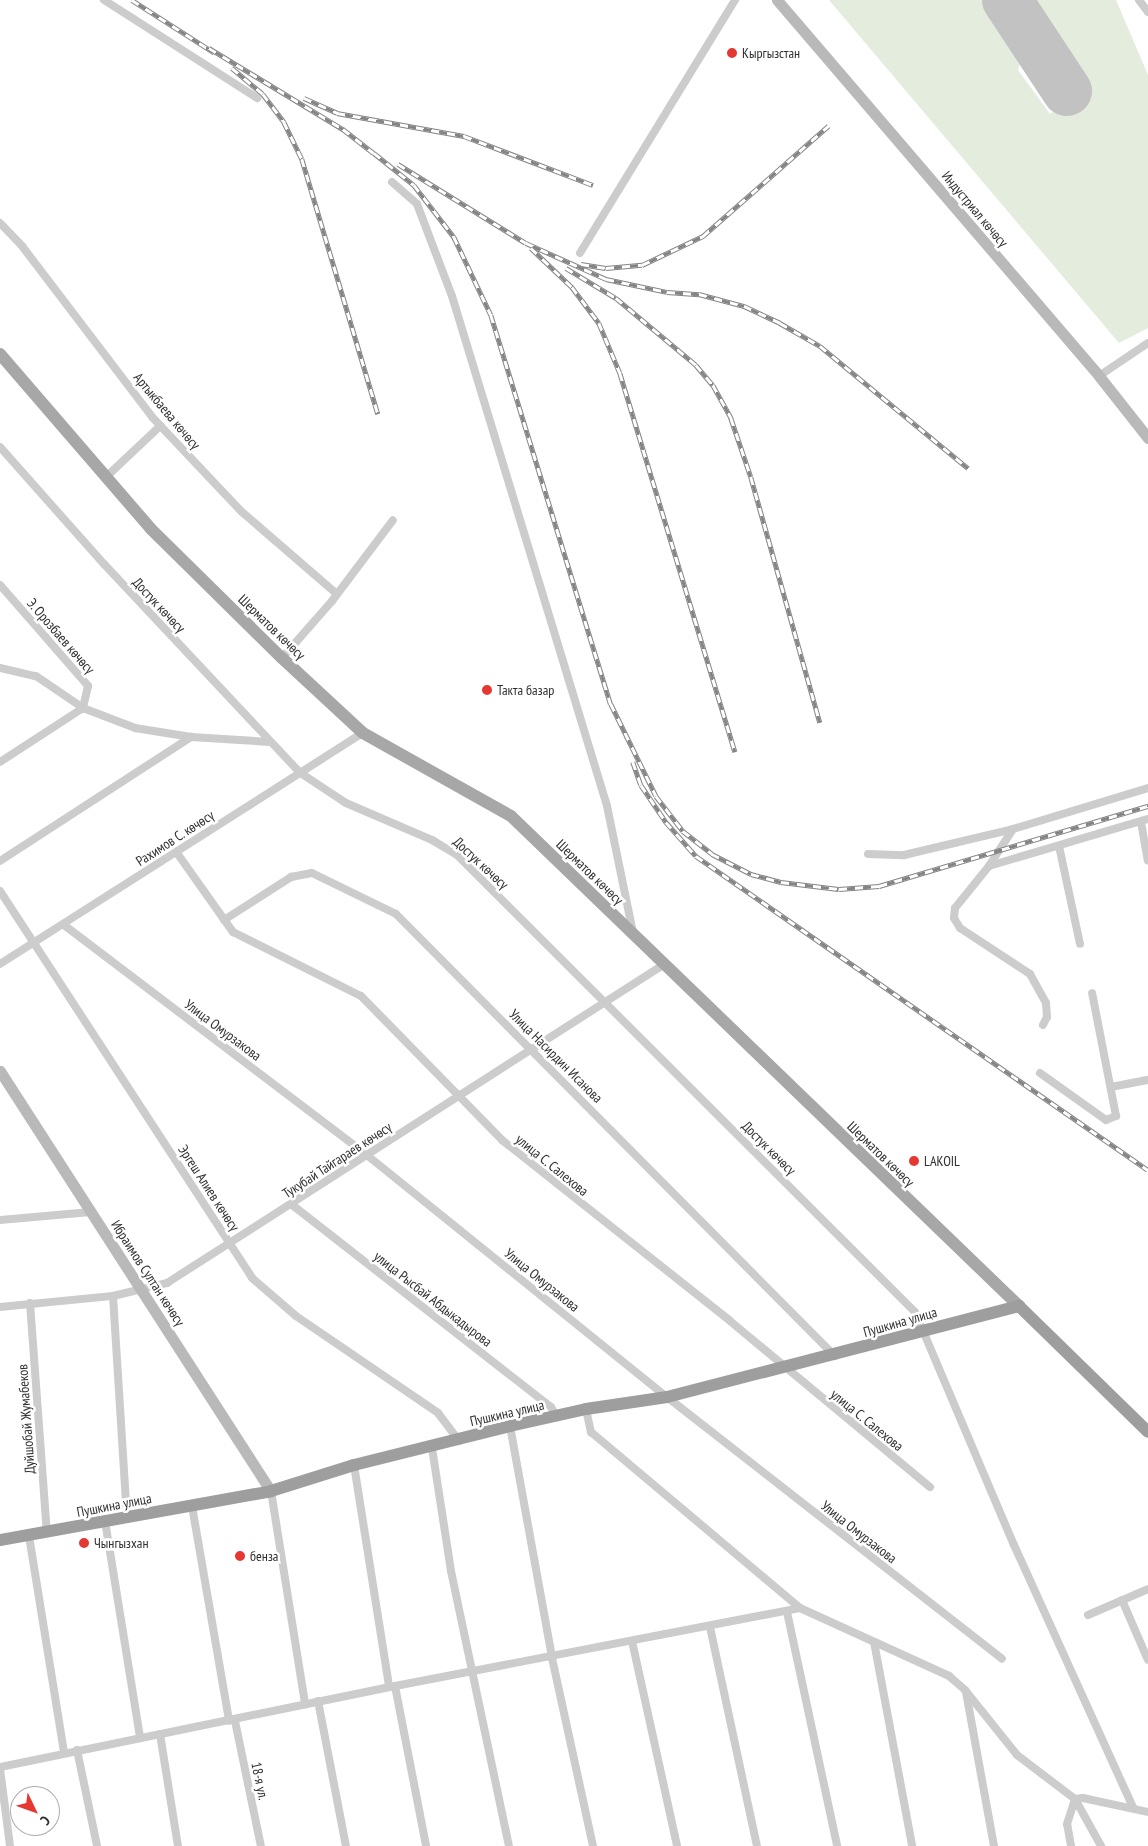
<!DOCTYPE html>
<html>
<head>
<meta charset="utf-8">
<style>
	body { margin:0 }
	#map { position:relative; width:1148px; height:1846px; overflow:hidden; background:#fff; font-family:"PT Sans Narrow",sans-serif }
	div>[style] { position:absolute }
	.green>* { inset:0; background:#e3ecdd }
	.runway>* { height:50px; margin:-25px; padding:0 25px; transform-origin:25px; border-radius:25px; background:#c2c2c2 }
	.minor>* { height:8px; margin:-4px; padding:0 4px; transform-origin:4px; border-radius:4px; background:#ccc }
	.secondary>* { height:11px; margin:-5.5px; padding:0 5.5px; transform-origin:5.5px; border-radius:5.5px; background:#b9b9b9 }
	.primary>* { height:12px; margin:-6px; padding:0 6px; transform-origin:6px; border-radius:6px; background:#a7a7a7 }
	.trunk>* { height:12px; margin:-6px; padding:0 6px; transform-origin:6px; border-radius:6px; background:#9e9e9e }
	.rail>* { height:4.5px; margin-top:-2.25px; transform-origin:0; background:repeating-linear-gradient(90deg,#fff 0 8px,#848484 0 16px); box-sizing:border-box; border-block:1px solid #848484 }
	.dots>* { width:14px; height:14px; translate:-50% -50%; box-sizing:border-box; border:2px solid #fff; border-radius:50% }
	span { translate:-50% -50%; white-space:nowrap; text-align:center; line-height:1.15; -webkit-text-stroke:5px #fff; paint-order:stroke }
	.poi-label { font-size:14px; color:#2f2f2f }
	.left { translate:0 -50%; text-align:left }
	.street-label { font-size:14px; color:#2f2f2f }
	.north { position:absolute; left:10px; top:1786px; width:50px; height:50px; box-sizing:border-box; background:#fff; border:1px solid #acacac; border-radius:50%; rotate:132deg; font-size:14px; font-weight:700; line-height:20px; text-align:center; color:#2f2f2f }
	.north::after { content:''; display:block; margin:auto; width:18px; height:22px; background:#e53832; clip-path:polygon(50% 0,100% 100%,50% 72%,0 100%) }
</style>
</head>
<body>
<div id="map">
	<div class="green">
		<div style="clip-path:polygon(829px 0,984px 0,1022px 58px,1018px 70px,1050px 114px,1088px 89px,1029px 0,1116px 0,1148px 75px,1148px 328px,1119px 343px)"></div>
	</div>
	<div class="runway">
		<div style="left:1007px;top:0;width:109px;rotate:56.6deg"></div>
	</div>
	<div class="minor">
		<div style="left:104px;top:0;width:182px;rotate:32.6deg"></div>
		<div style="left:1139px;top:0;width:15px;rotate:53deg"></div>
		<div style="left:392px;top:182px;width:33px;rotate:41deg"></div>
		<div style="left:417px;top:204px;width:98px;rotate:69.2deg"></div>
		<div style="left:452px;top:296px;width:533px;rotate:73.09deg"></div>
		<div style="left:607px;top:806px;width:130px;rotate:78.4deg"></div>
		<div style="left:0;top:223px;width:32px;rotate:46deg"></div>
		<div style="left:22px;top:246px;width:216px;rotate:52.7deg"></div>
		<div style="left:153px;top:418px;width:129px;rotate:46.6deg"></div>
		<div style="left:242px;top:512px;width:125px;rotate:40.8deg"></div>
		<div style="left:580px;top:253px;width:297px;rotate:-58.5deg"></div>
		<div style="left:1099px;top:376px;width:59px;rotate:-34deg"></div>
		<div style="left:0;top:447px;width:157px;rotate:48.4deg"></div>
		<div style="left:104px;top:564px;width:285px;rotate:46.8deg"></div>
		<div style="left:299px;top:772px;width:56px;rotate:33.4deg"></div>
		<div style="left:346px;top:803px;width:94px;rotate:23.3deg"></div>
		<div style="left:432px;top:840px;width:29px;rotate:31deg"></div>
		<div style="left:457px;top:855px;width:647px;rotate:44.94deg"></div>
		<div style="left:915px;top:1312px;width:253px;rotate:67deg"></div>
		<div style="left:1014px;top:1545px;width:288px;rotate:65.6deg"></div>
		<div style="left:105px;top:478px;width:76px;rotate:-43.4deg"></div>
		<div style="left:0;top:585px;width:134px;rotate:48.9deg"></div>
		<div style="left:88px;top:686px;width:23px;rotate:103deg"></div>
		<div style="left:83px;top:708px;width:99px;rotate:147deg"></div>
		<div style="left:282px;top:658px;width:76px;rotate:-48.7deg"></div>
		<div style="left:332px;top:601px;width:101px;rotate:-53deg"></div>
		<div style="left:0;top:668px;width:37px;rotate:13deg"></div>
		<div style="left:36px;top:676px;width:57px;rotate:34.2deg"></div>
		<div style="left:83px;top:708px;width:56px;rotate:21deg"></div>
		<div style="left:135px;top:728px;width:57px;rotate:9.1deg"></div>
		<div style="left:191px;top:737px;width:79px;rotate:3.6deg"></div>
		<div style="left:1141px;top:822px;width:39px;rotate:80deg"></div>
		<div style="left:1013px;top:829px;width:44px;rotate:123deg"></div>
		<div style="left:989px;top:866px;width:54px;rotate:129deg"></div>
		<div style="left:955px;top:908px;width:10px;rotate:96deg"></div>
		<div style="left:954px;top:918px;width:12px;rotate:59deg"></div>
		<div style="left:960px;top:928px;width:84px;rotate:33.3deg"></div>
		<div style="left:1030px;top:974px;width:33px;rotate:61deg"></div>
		<div style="left:1046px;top:1003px;width:14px;rotate:86deg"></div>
		<div style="left:1047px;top:1017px;width:9px;rotate:117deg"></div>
		<div style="left:1059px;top:846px;width:100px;rotate:77.9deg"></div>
		<div style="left:177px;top:853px;width:97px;rotate:54.7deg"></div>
		<div style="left:233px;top:932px;width:143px;rotate:26.6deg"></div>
		<div style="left:361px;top:996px;width:202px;rotate:45.6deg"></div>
		<div style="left:502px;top:1140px;width:291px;rotate:38.4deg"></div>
		<div style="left:730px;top:1321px;width:260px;rotate:39.7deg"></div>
		<div style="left:868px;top:854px;width:36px;rotate:2deg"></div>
		<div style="left:904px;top:855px;width:112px;rotate:-13.4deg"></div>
		<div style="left:1013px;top:829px;width:141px;rotate:-16.9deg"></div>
		<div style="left:0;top:861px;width:228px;rotate:-33deg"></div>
		<div style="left:989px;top:866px;width:166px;rotate:-16.5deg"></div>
		<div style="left:0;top:891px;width:462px;rotate:56.9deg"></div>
		<div style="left:252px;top:1278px;width:58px;rotate:40.8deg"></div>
		<div style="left:296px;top:1316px;width:172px;rotate:34.3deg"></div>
		<div style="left:438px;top:1413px;width:35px;rotate:53deg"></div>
		<div style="left:224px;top:920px;width:80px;rotate:-32.7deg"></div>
		<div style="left:291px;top:877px;width:21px;rotate:-11deg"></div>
		<div style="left:312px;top:873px;width:93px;rotate:26deg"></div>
		<div style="left:396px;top:914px;width:623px;rotate:45.2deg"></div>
		<div style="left:64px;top:925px;width:382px;rotate:37.2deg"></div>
		<div style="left:368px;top:1156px;width:384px;rotate:38.9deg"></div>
		<div style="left:667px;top:1397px;width:425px;rotate:38deg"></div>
		<div style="left:0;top:964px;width:430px;rotate:-32.5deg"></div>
		<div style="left:1040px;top:1073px;width:81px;rotate:35.5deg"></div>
		<div style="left:1106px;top:1120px;width:11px;rotate:-22deg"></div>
		<div style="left:1116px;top:1116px;width:125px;rotate:-101deg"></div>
		<div style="left:1111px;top:1087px;width:38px;rotate:-11deg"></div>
		<div style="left:291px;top:1204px;width:330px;rotate:38deg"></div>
		<div style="left:551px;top:1407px;width:12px;rotate:59deg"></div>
		<div style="left:0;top:1220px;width:91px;rotate:-5deg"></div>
		<div style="left:113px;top:1296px;width:222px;rotate:86.4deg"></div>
		<div style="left:30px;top:1303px;width:231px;rotate:85.8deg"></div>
		<div style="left:0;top:1307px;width:114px;rotate:-5.6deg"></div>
		<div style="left:113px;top:1296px;width:56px;rotate:-13.5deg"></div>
		<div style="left:167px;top:1283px;width:589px;rotate:-32.67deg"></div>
		<div style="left:586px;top:1409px;width:24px;rotate:78deg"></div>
		<div style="left:591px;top:1432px;width:273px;rotate:40.1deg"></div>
		<div style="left:800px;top:1608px;width:164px;rotate:24.5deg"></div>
		<div style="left:949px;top:1676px;width:21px;rotate:41deg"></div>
		<div style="left:965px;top:1690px;width:83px;rotate:51.3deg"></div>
		<div style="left:1017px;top:1755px;width:73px;rotate:37.2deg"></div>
		<div style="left:1075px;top:1799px;width:54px;rotate:61deg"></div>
		<div style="left:510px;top:1426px;width:236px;rotate:79.7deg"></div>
		<div style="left:552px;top:1658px;width:192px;rotate:77.7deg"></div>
		<div style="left:432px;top:1448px;width:124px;rotate:81.2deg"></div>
		<div style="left:451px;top:1571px;width:281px;rotate:78.1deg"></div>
		<div style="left:354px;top:1465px;width:225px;rotate:81deg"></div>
		<div style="left:271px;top:1491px;width:216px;rotate:80.9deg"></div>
		<div style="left:192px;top:1506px;width:218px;rotate:80.2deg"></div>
		<div style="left:105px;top:1521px;width:220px;rotate:80.8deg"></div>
		<div style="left:29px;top:1536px;width:220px;rotate:80.8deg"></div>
		<div style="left:1122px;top:1600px;width:65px;rotate:66.6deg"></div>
		<div style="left:787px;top:1612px;width:239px;rotate:77.9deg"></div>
		<div style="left:1088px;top:1615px;width:65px;rotate:-23.4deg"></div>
		<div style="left:710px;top:1627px;width:224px;rotate:77.9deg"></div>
		<div style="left:632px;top:1641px;width:210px;rotate:77.6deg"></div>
		<div style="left:874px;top:1642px;width:208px;rotate:79.4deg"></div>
		<div style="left:395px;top:1686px;width:163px;rotate:79deg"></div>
		<div style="left:966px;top:1692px;width:157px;rotate:79.7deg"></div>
		<div style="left:318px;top:1701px;width:148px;rotate:79.1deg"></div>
		<div style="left:235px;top:1721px;width:128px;rotate:78.3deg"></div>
		<div style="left:160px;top:1734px;width:113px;rotate:80.9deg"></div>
		<div style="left:77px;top:1750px;width:98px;rotate:78.2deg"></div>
		<div style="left:0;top:1767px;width:403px;rotate:-11.6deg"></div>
		<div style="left:395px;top:1686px;width:412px;rotate:-10.9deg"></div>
		<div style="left:0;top:1769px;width:78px;rotate:82.6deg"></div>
		<div style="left:1075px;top:1799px;width:8px;rotate:-7deg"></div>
		<div style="left:1083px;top:1798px;width:66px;rotate:12.2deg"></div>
		<div style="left:1071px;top:1846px;width:22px;rotate:-100deg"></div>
		<div style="left:1067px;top:1824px;width:26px;rotate:-72deg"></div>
	</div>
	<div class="secondary">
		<div style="left:777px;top:0;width:495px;rotate:49.4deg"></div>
		<div style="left:1099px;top:376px;width:79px;rotate:51.7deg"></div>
		<div style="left:0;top:1071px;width:500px;rotate:57.2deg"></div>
	</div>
	<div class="primary">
		<div style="left:0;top:354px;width:231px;rotate:49.2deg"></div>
		<div style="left:151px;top:529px;width:184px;rotate:44.6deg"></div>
		<div style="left:282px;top:658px;width:110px;rotate:42.8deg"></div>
		<div style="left:363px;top:733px;width:170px;rotate:29.3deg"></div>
		<div style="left:511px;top:816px;width:706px;rotate:43.97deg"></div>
	</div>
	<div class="trunk">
		<div style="left:0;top:1540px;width:275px;rotate:-10.2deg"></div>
		<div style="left:271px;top:1491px;width:87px;rotate:-17.4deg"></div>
		<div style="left:354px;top:1465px;width:161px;rotate:-14deg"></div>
		<div style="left:510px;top:1426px;width:78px;rotate:-12.6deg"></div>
		<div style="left:586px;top:1409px;width:82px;rotate:-8.4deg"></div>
		<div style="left:667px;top:1397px;width:364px;rotate:-14.5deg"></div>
		<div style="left:1019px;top:1306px;width:180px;rotate:44.3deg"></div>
	</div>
	<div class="rail">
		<div style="left:132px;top:0;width:98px;rotate:32.6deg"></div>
		<div style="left:209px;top:48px;width:157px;rotate:31.2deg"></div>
		<div style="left:343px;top:129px;width:39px;rotate:38deg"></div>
		<div style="left:374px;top:153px;width:51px;rotate:38.7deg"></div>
		<div style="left:414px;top:185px;width:66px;rotate:52.4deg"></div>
		<div style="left:454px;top:237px;width:86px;rotate:64.6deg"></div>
		<div style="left:491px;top:315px;width:407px;rotate:72.9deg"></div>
		<div style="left:611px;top:704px;width:102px;rotate:63.9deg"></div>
		<div style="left:656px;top:796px;width:44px;rotate:52.4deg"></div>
		<div style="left:683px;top:831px;width:37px;rotate:38deg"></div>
		<div style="left:712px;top:854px;width:44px;rotate:27.1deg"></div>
		<div style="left:751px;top:874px;width:31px;rotate:15deg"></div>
		<div style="left:781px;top:882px;width:58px;rotate:6.9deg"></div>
		<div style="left:839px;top:889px;width:40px;rotate:-4.3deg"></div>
		<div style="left:879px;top:886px;width:281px;rotate:-16.6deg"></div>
		<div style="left:232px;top:68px;width:40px;rotate:40deg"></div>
		<div style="left:263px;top:94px;width:35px;rotate:53deg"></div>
		<div style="left:284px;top:122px;width:41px;rotate:64.1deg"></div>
		<div style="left:302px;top:159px;width:266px;rotate:73.4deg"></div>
		<div style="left:304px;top:98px;width:36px;rotate:24deg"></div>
		<div style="left:337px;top:113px;width:129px;rotate:10.3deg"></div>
		<div style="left:464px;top:136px;width:138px;rotate:20.8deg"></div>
		<div style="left:398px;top:164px;width:150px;rotate:31.7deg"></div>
		<div style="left:526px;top:243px;width:88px;rotate:24.2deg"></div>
		<div style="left:606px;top:279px;width:62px;rotate:12deg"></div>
		<div style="left:667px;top:292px;width:32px;rotate:4deg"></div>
		<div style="left:699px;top:294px;width:47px;rotate:14.9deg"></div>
		<div style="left:744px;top:306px;width:40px;rotate:25deg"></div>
		<div style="left:780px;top:323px;width:46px;rotate:29.9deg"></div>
		<div style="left:820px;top:346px;width:192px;rotate:39.5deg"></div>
		<div style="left:531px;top:248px;width:57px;rotate:43.6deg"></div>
		<div style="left:572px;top:287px;width:45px;rotate:53.1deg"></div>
		<div style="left:599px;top:323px;width:54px;rotate:67.2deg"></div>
		<div style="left:620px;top:373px;width:396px;rotate:73.1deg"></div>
		<div style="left:581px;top:264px;width:25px;rotate:9deg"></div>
		<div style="left:606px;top:268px;width:36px;rotate:-5deg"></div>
		<div style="left:642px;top:265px;width:68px;rotate:-25.4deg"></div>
		<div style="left:703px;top:236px;width:167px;rotate:-41.3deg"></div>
		<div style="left:566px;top:268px;width:58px;rotate:31deg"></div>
		<div style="left:616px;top:298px;width:104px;rotate:39.9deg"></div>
		<div style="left:696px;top:365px;width:26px;rotate:50deg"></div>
		<div style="left:713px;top:385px;width:38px;rotate:61deg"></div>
		<div style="left:731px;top:418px;width:62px;rotate:71.3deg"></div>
		<div style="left:751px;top:477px;width:255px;rotate:74.3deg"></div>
		<div style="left:633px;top:762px;width:24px;rotate:71deg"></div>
		<div style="left:641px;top:785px;width:45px;rotate:56deg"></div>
		<div style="left:666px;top:822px;width:45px;rotate:48.6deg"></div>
		<div style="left:696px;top:856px;width:550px;rotate:34.79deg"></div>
	</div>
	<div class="dots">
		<div style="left:732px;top:53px;background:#e53832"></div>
		<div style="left:487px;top:690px;background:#e53832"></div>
		<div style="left:914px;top:1161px;background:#e53832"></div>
		<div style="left:84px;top:1543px;background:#e53832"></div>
		<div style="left:240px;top:1556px;background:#e53832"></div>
	</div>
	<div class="poi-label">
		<span class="left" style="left:742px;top:53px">Кыргызстан</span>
		<span class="left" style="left:497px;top:690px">Такта базар</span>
		<span class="left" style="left:924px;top:1161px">LAKOIL</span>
		<span class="left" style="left:94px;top:1543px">Чынгызхан</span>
		<span class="left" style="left:250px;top:1556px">бенза</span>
	</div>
	<div class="street-label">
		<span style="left:975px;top:209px;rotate:50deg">Индустриал көчөсү</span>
		<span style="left:167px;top:411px;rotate:50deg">Артыкбаева көчөсү</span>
		<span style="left:159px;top:605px;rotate:47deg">Достук көчөсү</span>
		<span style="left:272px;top:627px;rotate:44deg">Шерматов көчөсү</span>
		<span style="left:61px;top:636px;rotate:49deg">Э. Орозбаев көчөсү</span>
		<span style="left:175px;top:838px;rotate:-33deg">Рахимов С. көчөсү</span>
		<span style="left:481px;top:863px;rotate:43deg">Достук көчөсү</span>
		<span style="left:590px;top:872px;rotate:44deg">Шерматов көчөсү</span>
		<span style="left:223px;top:1030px;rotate:37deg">Улица Омурзакова</span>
		<span style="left:556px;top:1056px;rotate:45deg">Улица Насирдин Исанова</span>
		<span style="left:769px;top:1148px;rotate:45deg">Достук көчөсү</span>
		<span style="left:881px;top:1154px;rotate:44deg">Шерматов көчөсү</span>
		<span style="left:337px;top:1160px;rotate:-33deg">Тукубай Тайгараев көчөсү</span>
		<span style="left:552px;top:1165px;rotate:39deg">улица С. Салехова</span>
		<span style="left:209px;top:1188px;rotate:57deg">Эргеш Алиев көчөсү</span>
		<span style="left:148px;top:1273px;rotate:57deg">Ибраимов Султан көчөсү</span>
		<span style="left:542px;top:1280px;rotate:39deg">Улица Омурзакова</span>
		<span style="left:433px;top:1299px;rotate:38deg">улица Рысбай Абдыкадырова</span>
		<span style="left:900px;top:1322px;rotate:-16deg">Пушкина улица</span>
		<span style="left:507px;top:1413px;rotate:-13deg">Пушкина улица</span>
		<span style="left:26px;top:1419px;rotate:-94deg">Дуйшобай Жумабеков</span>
		<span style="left:867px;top:1420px;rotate:39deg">улица С. Салехова</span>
		<span style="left:114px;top:1505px;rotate:-11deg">Пушкина улица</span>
		<span style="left:859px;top:1532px;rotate:38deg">Улица Омурзакова</span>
		<span style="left:260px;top:1781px;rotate:78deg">18-я ул.</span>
	</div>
	<div class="north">С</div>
</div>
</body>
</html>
